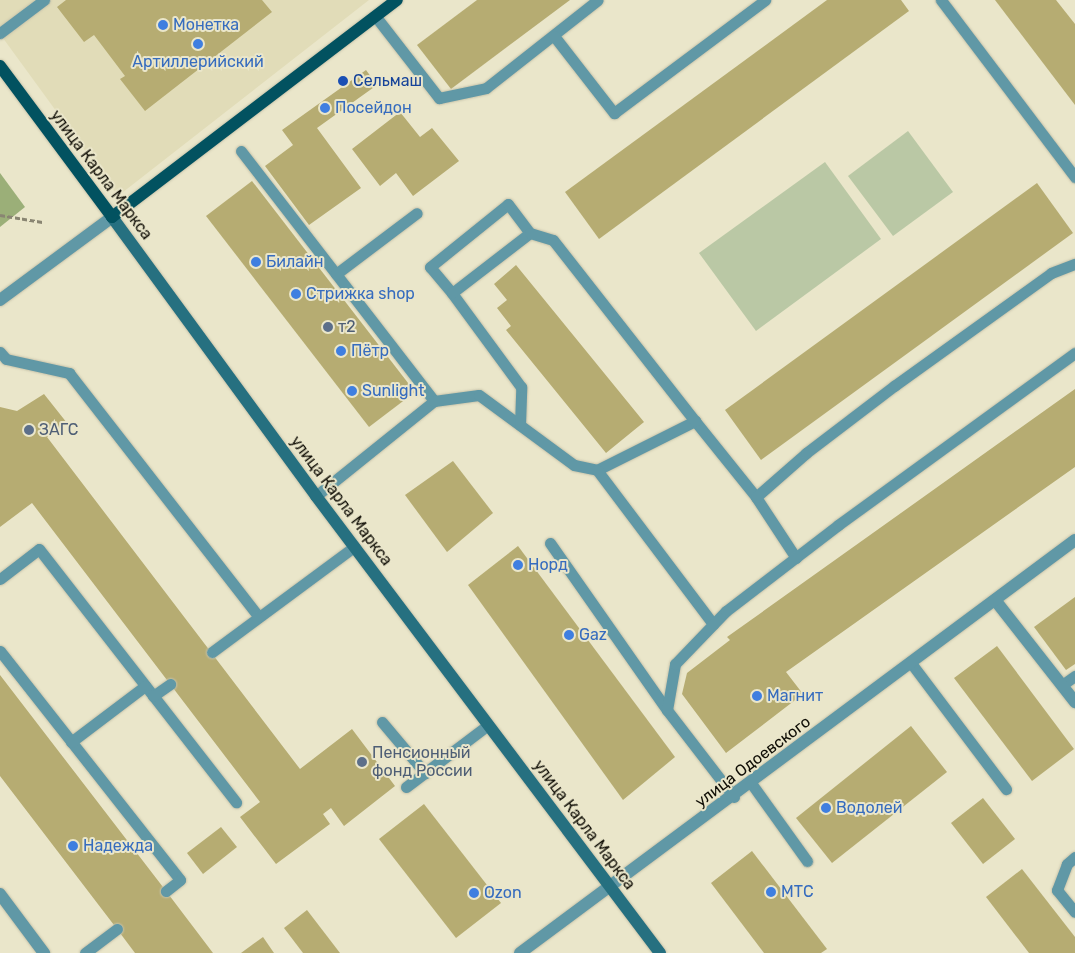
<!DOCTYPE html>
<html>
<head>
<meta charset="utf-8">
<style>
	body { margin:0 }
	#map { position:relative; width:1075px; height:953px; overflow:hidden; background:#eae6ca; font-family:Rubik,sans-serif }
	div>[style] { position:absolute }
	.built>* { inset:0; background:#e1dcb8 }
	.green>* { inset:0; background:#bac8a5 }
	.forest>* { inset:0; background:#9baf78 }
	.building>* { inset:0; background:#b6ac72 }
	.path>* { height:3px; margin-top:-1.5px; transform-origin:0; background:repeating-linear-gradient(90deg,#898572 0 5px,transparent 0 7.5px) }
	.roads { filter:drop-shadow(0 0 1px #c7c3aa) drop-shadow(0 0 1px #c7c3aa) }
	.service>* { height:11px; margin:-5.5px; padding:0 5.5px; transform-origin:5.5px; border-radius:5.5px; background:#6098a6 }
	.minor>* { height:12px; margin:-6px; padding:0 6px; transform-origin:6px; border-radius:6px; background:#6098a6 }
	.tertiary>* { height:12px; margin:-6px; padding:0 6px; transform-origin:6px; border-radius:6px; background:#6098a6 }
	.secondary>* { height:12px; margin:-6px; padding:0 6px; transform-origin:6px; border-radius:6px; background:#267080 }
	.primary>* { height:12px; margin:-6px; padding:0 6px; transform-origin:6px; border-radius:6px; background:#025260 }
	.dots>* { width:14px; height:14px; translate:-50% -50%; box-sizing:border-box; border:2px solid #eae6ca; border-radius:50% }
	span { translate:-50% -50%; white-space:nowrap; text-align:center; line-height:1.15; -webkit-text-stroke:4px #eae6ca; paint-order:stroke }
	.shop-label { font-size:16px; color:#366cbe }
	.left { translate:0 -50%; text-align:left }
	.transit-label { font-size:16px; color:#164399 }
	.street-label { font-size:16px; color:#0f0d05 }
	.service-label { font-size:16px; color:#4e5e75 }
</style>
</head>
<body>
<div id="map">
	<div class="built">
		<div style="clip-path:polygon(0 0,369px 0,118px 196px,0 34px)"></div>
	</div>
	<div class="green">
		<div style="clip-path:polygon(908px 131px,953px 192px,893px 236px,848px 176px)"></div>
		<div style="clip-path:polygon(825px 162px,881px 239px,756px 331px,699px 253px)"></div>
	</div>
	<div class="forest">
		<div style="clip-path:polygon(0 173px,25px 207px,0 227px)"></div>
	</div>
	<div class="building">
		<div style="clip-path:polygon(66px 0,262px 0,272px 12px,145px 111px,120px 79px,125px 76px,94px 35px,84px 42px,57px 7px)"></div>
		<div style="clip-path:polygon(477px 0,570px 0,451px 89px,417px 45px)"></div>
		<div style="clip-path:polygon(827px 0,901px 0,909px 11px,599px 239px,565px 192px)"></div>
		<div style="clip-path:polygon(995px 0,1056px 0,1075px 24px,1075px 105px)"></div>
		<div style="clip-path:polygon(366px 70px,377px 85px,317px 128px,361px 188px,309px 225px,265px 166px,293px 145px,282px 130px)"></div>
		<div style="clip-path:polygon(400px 112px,420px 137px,432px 128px,459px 161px,413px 196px,396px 173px,380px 186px,352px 149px)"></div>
		<div style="clip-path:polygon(252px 181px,415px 392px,369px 427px,206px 216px)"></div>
		<div style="clip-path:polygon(1037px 183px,1073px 233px,761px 460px,725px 410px)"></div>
		<div style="clip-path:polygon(516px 265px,644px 422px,606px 453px,506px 330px,511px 326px,497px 308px,507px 300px,494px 284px)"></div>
		<div style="clip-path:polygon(1075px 389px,1075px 467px,786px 672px,803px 694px,726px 753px,682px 694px,687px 673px,730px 640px,727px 637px)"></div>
		<div style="clip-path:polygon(44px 394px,67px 423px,47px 437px,300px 769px,352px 729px,395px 786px,344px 826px,331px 808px,323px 814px,330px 824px,276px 864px,240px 817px,260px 802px,32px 503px,0 527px,0 407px,17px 411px)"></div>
		<div style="clip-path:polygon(453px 461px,493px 513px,447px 552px,405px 495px)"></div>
		<div style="clip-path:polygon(518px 546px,675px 757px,623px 800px,468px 585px)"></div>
		<div style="clip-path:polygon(1075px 597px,1075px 664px,1066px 670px,1034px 627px)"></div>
		<div style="clip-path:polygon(997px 646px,1074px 749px,1032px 781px,954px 678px)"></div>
		<div style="clip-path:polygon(0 675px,166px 891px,213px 953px,135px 953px,117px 929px,0 776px)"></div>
		<div style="clip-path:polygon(911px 726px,947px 772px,832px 863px,796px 818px)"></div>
		<div style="clip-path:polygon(983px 798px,1015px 839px,983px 864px,951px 823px)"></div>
		<div style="clip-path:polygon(424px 804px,501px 903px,456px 938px,379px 839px)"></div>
		<div style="clip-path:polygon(221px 827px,237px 847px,203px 874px,187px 853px)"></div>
		<div style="clip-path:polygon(752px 851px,827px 949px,821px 953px,764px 953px,711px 883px)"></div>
		<div style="clip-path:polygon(1022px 869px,1075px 937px,1075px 953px,1029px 953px,986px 897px)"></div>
		<div style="clip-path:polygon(307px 910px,340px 953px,303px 953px,284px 928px)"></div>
		<div style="clip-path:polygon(263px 937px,274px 953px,241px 953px)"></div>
	</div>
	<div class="path">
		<div style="left:0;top:215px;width:43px;rotate:9.5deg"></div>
	</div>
	<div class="roads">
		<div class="service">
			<div style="left:941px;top:0;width:222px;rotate:52.9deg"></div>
			<div style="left:376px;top:17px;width:103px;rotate:52.1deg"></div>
			<div style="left:439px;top:98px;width:48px;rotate:-12deg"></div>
			<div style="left:486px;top:88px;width:142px;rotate:-38.2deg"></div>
			<div style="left:0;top:33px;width:55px;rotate:-36.9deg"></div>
			<div style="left:554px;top:36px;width:98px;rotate:52.1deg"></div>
			<div style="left:614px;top:113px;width:189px;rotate:-36.8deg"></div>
			<div style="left:241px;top:151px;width:316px;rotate:52.3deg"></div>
			<div style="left:434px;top:401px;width:151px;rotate:141.2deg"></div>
			<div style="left:336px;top:274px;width:101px;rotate:-37deg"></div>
			<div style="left:452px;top:293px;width:34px;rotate:-130deg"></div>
			<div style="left:430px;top:267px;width:100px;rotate:-38.9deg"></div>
			<div style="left:508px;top:204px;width:36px;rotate:53deg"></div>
			<div style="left:0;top:352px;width:9px;rotate:49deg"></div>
			<div style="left:6px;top:359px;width:65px;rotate:12.5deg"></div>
			<div style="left:69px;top:373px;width:309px;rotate:52.1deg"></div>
			<div style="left:434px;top:401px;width:45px;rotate:-7.6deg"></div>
			<div style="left:479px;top:395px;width:118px;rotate:36.4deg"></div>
			<div style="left:574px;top:465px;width:24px;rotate:12deg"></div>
			<div style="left:597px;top:470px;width:110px;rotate:-26.6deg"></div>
			<div style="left:695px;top:421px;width:97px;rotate:51.2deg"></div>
			<div style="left:520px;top:425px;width:38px;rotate:-88deg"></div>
			<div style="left:521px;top:387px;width:117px;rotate:-126.3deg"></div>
			<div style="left:452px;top:293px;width:98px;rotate:-37.6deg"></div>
			<div style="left:530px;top:233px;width:24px;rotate:17deg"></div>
			<div style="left:553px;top:240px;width:230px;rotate:51.9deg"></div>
			<div style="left:597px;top:470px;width:193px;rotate:53deg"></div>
			<div style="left:550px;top:543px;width:204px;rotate:55deg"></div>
			<div style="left:796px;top:558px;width:73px;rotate:-123.3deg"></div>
			<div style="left:756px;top:497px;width:67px;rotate:-41.3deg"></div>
			<div style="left:806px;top:453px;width:111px;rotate:-37.3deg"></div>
			<div style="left:894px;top:386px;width:193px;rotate:-35.7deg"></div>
			<div style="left:1051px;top:273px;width:26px;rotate:-21deg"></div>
			<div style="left:0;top:579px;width:49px;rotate:-37.6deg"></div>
			<div style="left:39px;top:549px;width:321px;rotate:52.1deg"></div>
			<div style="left:0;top:651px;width:291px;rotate:51.8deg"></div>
			<div style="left:180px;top:880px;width:18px;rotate:142deg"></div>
			<div style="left:212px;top:652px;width:177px;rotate:-36.5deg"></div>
			<div style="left:911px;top:663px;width:158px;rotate:53deg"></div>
			<div style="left:1062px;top:685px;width:16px;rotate:-35deg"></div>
			<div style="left:153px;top:696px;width:21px;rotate:-35deg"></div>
			<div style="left:382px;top:722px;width:67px;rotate:49.9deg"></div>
			<div style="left:71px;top:742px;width:93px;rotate:-37.1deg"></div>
			<div style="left:751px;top:783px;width:96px;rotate:54.3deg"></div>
			<div style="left:406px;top:787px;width:103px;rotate:-37.1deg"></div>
			<div style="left:734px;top:797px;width:110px;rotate:-127.6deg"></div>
			<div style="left:667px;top:710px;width:47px;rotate:-80.1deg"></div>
			<div style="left:675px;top:664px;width:74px;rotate:-46.1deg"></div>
			<div style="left:726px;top:611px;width:141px;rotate:-37.5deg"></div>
			<div style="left:838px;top:525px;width:293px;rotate:-36deg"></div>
			<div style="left:1075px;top:857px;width:11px;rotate:139deg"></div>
			<div style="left:1067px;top:864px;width:28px;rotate:111deg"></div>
			<div style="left:1057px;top:890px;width:28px;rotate:51deg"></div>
			<div style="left:85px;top:953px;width:40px;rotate:-37deg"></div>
		</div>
		<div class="minor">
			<div style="left:995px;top:600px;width:130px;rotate:51.9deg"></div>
			<div style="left:0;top:894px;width:74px;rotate:53.3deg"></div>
			<div style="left:520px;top:953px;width:692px;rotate:-36.65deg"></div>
		</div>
		<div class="tertiary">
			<div style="left:0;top:300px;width:139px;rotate:-36.5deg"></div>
		</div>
		<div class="secondary">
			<div style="left:112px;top:217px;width:346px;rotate:53.8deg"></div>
			<div style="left:316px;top:496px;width:572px;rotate:53.03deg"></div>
		</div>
		<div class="primary">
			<div style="left:0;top:66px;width:188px;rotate:53.4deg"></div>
			<div style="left:112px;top:217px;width:358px;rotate:-37.3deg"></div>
		</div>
	</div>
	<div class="dots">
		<div style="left:163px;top:25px;background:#3f7fe0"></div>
		<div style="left:198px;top:44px;background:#3f7fe0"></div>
		<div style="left:343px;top:81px;background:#1a4fb4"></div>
		<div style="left:325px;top:108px;background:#3f7fe0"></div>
		<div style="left:256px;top:262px;background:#3f7fe0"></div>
		<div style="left:296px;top:294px;background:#3f7fe0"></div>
		<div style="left:328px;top:327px;background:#5c6f8a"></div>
		<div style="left:341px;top:351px;background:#3f7fe0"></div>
		<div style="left:352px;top:391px;background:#3f7fe0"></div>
		<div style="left:29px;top:430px;background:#5c6f8a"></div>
		<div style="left:518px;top:565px;background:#3f7fe0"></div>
		<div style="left:569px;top:635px;background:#3f7fe0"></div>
		<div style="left:757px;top:696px;background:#3f7fe0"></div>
		<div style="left:362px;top:762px;background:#5c6f8a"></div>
		<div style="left:826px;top:808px;background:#3f7fe0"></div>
		<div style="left:73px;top:846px;background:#3f7fe0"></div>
		<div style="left:771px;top:892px;background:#3f7fe0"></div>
		<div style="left:474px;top:893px;background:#3f7fe0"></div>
	</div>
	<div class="shop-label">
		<span class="left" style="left:173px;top:25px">Монетка</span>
		<span style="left:198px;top:62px">Артиллерийский</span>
		<span class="left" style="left:335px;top:108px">Посейдон</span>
		<span class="left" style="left:266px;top:262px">Билайн</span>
		<span class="left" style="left:306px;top:294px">Стрижка shop</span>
		<span class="left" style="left:351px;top:351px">Пётр</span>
		<span class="left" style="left:362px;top:391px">Sunlight</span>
		<span class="left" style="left:528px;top:565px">Норд</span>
		<span class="left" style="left:579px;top:635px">Gaz</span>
		<span class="left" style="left:767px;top:696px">Магнит</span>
		<span class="left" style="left:836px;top:808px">Водолей</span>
		<span class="left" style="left:83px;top:846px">Надежда</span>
		<span class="left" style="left:781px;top:892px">МТС</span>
		<span class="left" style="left:484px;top:893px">Ozon</span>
	</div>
	<div class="transit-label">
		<span class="left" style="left:353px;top:81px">Сельмаш</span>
	</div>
	<div class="street-label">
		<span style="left:101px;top:175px;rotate:53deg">улица Карла Маркса</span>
		<span style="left:341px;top:501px;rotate:53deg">улица Карла Маркса</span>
		<span style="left:753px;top:762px;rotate:-37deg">улица Одоевского</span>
		<span style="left:584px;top:825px;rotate:53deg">улица Карла Маркса</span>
	</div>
	<div class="service-label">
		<span class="left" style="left:338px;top:327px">т2</span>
		<span class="left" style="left:39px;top:430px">ЗАГС</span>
		<span class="left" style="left:372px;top:762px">Пенсионный<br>фонд России</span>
	</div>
</div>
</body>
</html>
